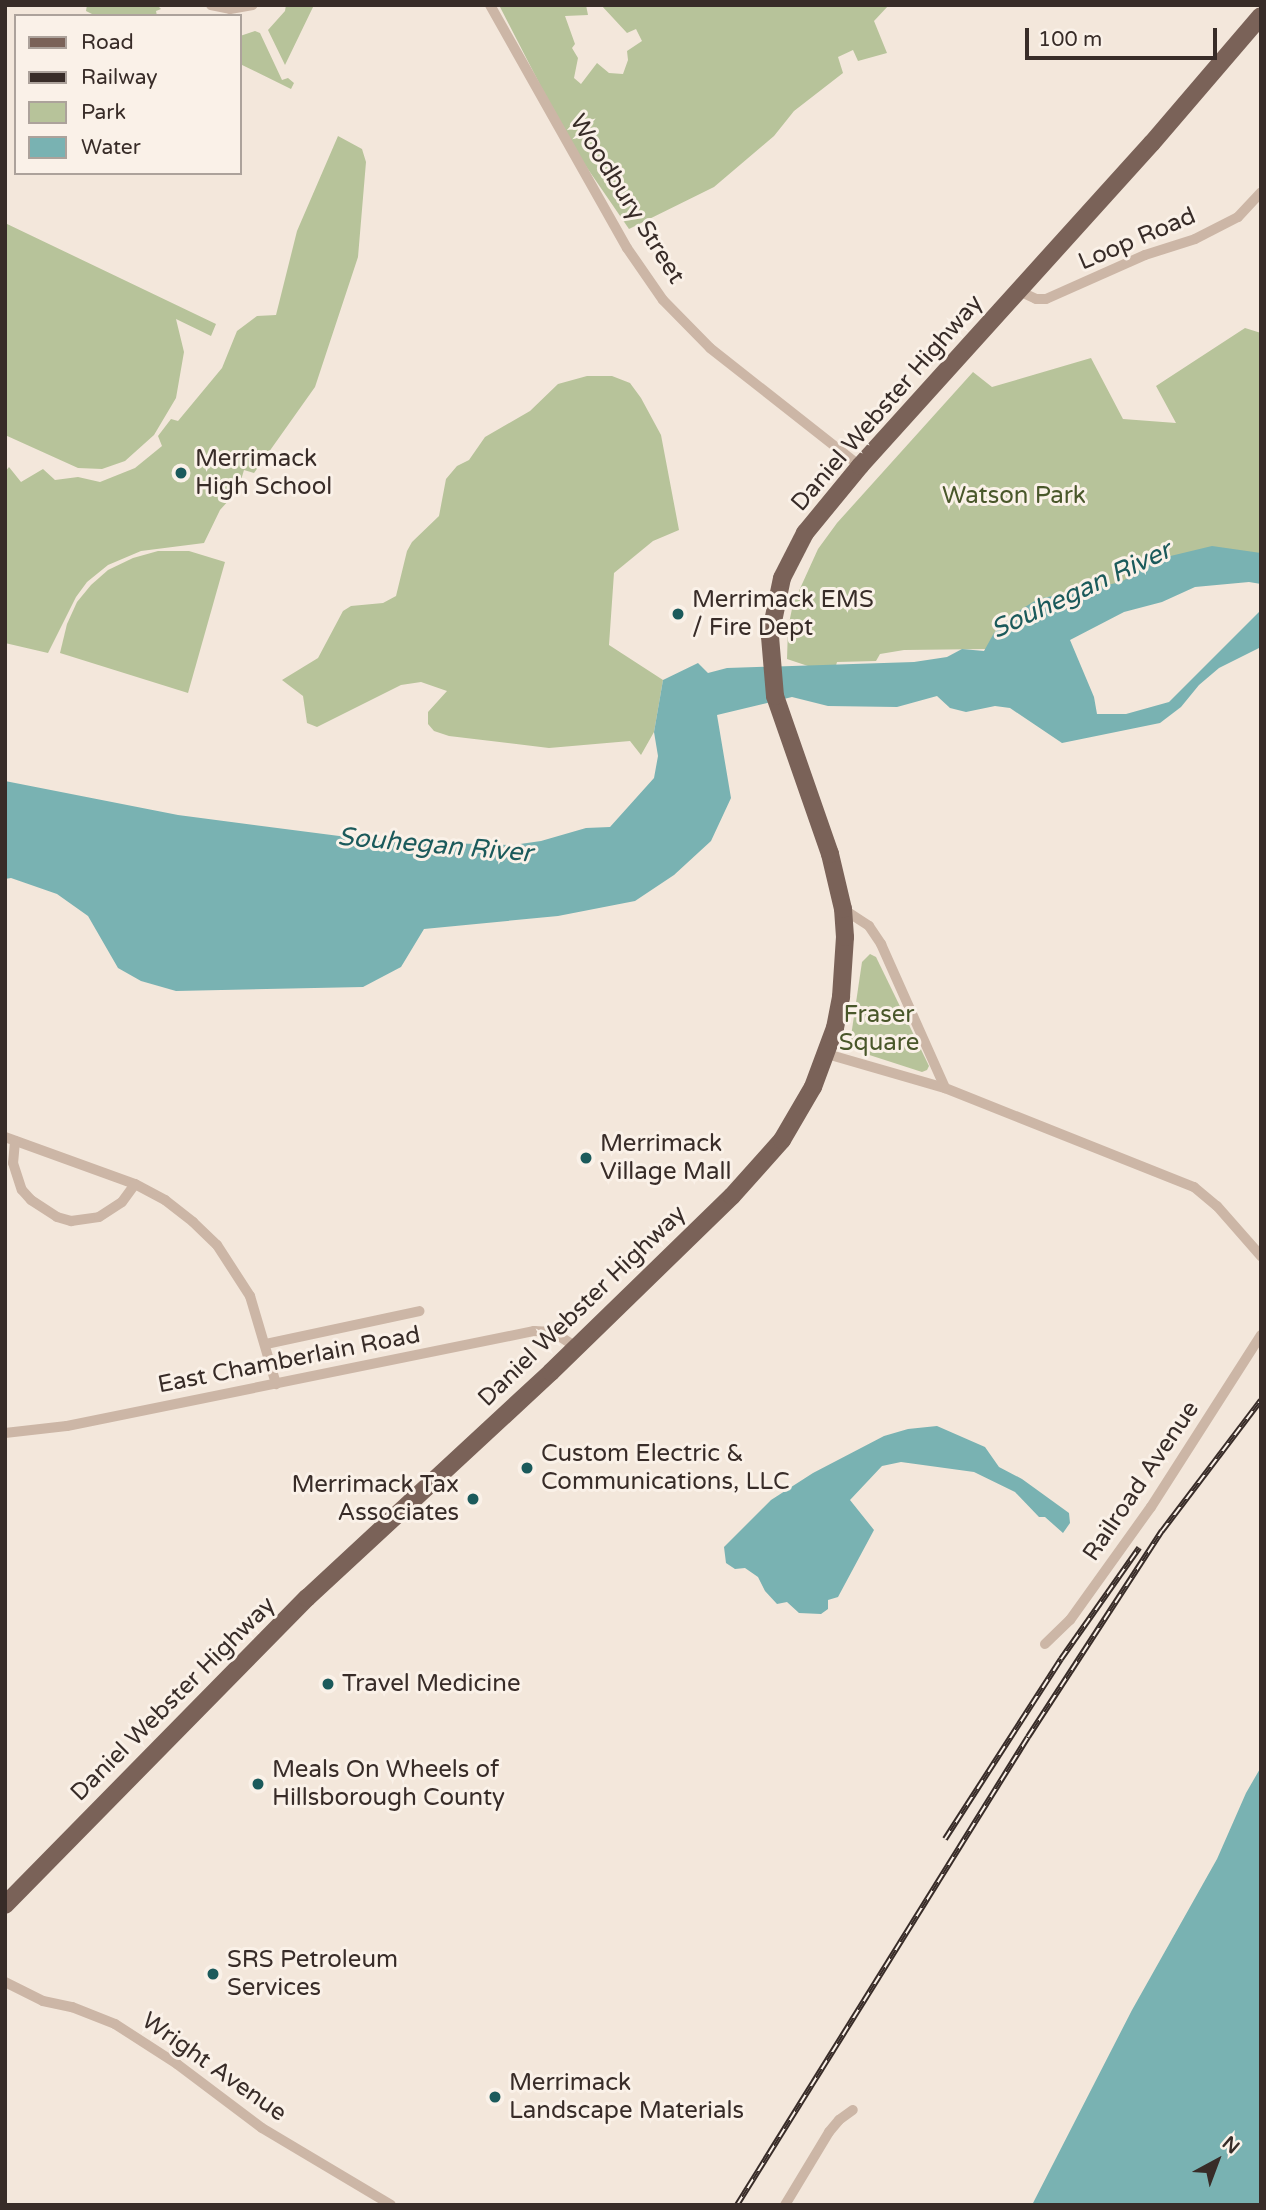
<!DOCTYPE html>
<html>
<head>
<meta charset="utf-8">
<style>
	body { margin:0 }
	#map { position:relative; width:1266px; height:2210px; overflow:hidden; background:#f3e7db; font-family:"Varela Round",sans-serif }
	div>[style] { position:absolute }
	.green>* { inset:0; background:#b7c39a }
	.water>* { inset:0; background:#79b2b2 }
	.minor>* { height:10px; margin:-5px; padding:0 5px; transform-origin:5px; border-radius:5px; background:#ccb6a6 }
	.primary>* { height:18px; margin:-9px; padding:0 9px; transform-origin:9px; border-radius:9px; background:#7a6258 }
	.rail>* { height:6px; margin-top:-3px; transform-origin:0; background:repeating-linear-gradient(90deg,#faf1e8 0 10px,#382c28 0 20px); box-sizing:border-box; border-block:2px solid #382c28 }
	.dots>* { width:19px; height:19px; translate:-50% -50%; box-sizing:border-box; border:4px solid #faf1e8; border-radius:50% }
	span { translate:-50% -50%; white-space:nowrap; text-align:center; line-height:1.15; -webkit-text-stroke:6px #faf1e8; paint-order:stroke }
	.street-label { font-size:24px; color:#382c28 }
	.poi-label { font-size:24px; color:#382c28 }
	.left { translate:0 -50%; text-align:left }
	.right { translate:-100% -50%; text-align:right }
	.park-label { font-size:24px; color:#49572a }
	.water-label { font-size:26px; color:#1b5a5b; font-style:italic }
	.frame { position:absolute; inset:0; border:7px solid #382c28; pointer-events:none }
	.legend { position:absolute; left:14px; top:14px; width:228px; height:161px; box-sizing:border-box; background:#faf1e8; border:2px solid #aca29b; margin:0; padding:9px 12px; list-style:none; font-size:21px; color:#382c28 }
	.legend li { display:flex; align-items:center; gap:14px; height:35px }
	.legend b { width:35px; border:2px solid #aca29b }
	.north { position:absolute; left:1182px; top:2126px; width:70px; height:70px; -webkit-text-stroke:5px #faf1e8; paint-order:stroke; rotate:41deg; font-size:19px; font-weight:700; line-height:28px; text-align:center; color:#382c28 }
	.north::after { content:''; display:block; margin:auto; width:24px; height:32px; background:#382c28; clip-path:polygon(50% 0,100% 100%,50% 72%,0 100%) }
	.scale { position:absolute; left:1025px; top:28px; width:192px; height:32px; box-sizing:border-box; border:4px solid #382c28; border-top:0; padding-left:9px; font-size:21px; line-height:24px; white-space:nowrap; color:#382c28; -webkit-text-stroke:5px #faf1e8; paint-order:stroke }
</style>
</head>
<body>
<div id="map">
	<div class="green">
		<div style="clip-path:polygon(87px 5px,157px 5px,161px 9px,156px 11px,157px 16px,96px 16px,86px 11px)"></div>
		<div style="clip-path:polygon(286px 5px,314px 5px,285px 65px,268px 30px,285px 11px)"></div>
		<div style="clip-path:polygon(499px 5px,586px 5px,588px 15px,565px 16px,575px 44px,572px 48px,578px 58px,574px 78px,581px 84px,597px 63px,609px 73px,623px 74px,628px 60px,627px 51px,642px 41px,636px 29px,627px 33px,601px 5px,889px 5px,874px 21px,887px 53px,858px 61px,853px 50px,838px 57px,843px 73px,794px 111px,774px 136px,714px 187px,629px 229px,570px 143px)"></div>
		<div style="clip-path:polygon(255px 31px,260px 33px,282px 80px,288px 78px,294px 83px,291px 89px,240px 64px,240px 36px)"></div>
		<div style="clip-path:polygon(338px 136px,362px 149px,366px 162px,358px 257px,315px 387px,254px 473px,244px 470px,238px 490px,220px 510px,204px 543px,141px 551px,108px 565px,87px 582px,76px 597px,48px 653px,5px 643px,5px 472px,9px 467px,21px 482px,43px 469px,55px 480px,78px 477px,100px 482px,135px 468px,162px 446px,158px 436px,171px 419px,178px 421px,222px 368px,237px 331px,257px 316px,276px 315px,297px 231px)"></div>
		<div style="clip-path:polygon(5px 223px,216px 324px,211px 336px,176px 319px,184px 352px,176px 398px,154px 435px,125px 461px,102px 469px,78px 468px,5px 435px)"></div>
		<div style="clip-path:polygon(1245px 328px,1261px 333px,1261px 560px,1121px 592px,1020px 610px,999px 623px,987px 649px,904px 650px,880px 654px,876px 661px,837px 662px,835px 669px,808px 666px,787px 659px,788px 628px,793px 604px,818px 549px,837px 523px,973px 372px,992px 387px,1091px 358px,1123px 419px,1176px 423px,1156px 386px)"></div>
		<div style="clip-path:polygon(587px 376px,612px 376px,630px 383px,641px 398px,661px 435px,679px 530px,653px 541px,614px 573px,609px 645px,663px 680px,654px 732px,641px 755px,630px 741px,549px 748px,449px 736px,434px 731px,428px 724px,428px 712px,447px 691px,421px 682px,401px 685px,317px 727px,307px 723px,303px 696px,282px 680px,318px 658px,343px 611px,351px 606px,383px 603px,396px 596px,407px 551px,412px 542px,439px 516px,446px 479px,457px 466px,469px 460px,485px 437px,530px 411px,558px 384px)"></div>
		<div style="clip-path:polygon(158px 551px,189px 551px,225px 562px,188px 693px,60px 653px,67px 624px,77px 602px,91px 585px,108px 570px,133px 558px)"></div>
		<div style="clip-path:polygon(870px 954px,876px 957px,929px 1066px,927px 1070px,922px 1072px,857px 1051px,850px 1043px,862px 962px)"></div>
	</div>
	<div class="water">
		<div style="clip-path:polygon(1212px 546px,1261px 553px,1261px 584px,1249px 582px,1195px 587px,1162px 602px,1124px 612px,1070px 640px,1094px 697px,1097px 714px,1126px 714px,1169px 702px,1261px 610px,1261px 647px,1219px 668px,1199px 685px,1181px 707px,1160px 723px,1062px 743px,1010px 708px,995px 706px,966px 712px,950px 708px,937px 696px,897px 707px,828px 706px,792px 697px,717px 715px,731px 798px,711px 841px,674px 875px,635px 901px,558px 916px,424px 929px,401px 967px,363px 987px,176px 991px,141px 981px,118px 968px,88px 916px,57px 894px,11px 878px,5px 879px,5px 781px,178px 815px,378px 841px,513px 845px,541px 841px,586px 828px,610px 827px,654px 778px,658px 756px,654px 732px,663px 680px,698px 663px,708px 673px,727px 668px,914px 662px,947px 657px,962px 649px,984px 651px,994px 633px,1015px 613px,1038px 599px,1121px 582px,1158px 559px)"></div>
		<div style="clip-path:polygon(937px 1426px,985px 1447px,999px 1467px,1022px 1479px,1069px 1513px,1070px 1523px,1063px 1533px,1045px 1517px,1039px 1517px,1015px 1492px,974px 1472px,901px 1462px,882px 1466px,850px 1500px,874px 1530px,838px 1597px,828px 1600px,828px 1609px,821px 1614px,799px 1613px,787px 1602px,777px 1604px,765px 1591px,758px 1577px,745px 1568px,735px 1569px,726px 1563px,724px 1547px,771px 1500px,813px 1473px,884px 1436px,908px 1429px)"></div>
		<div style="clip-path:polygon(1261px 1767px,1261px 2205px,1032px 2205px,1132px 2010px,1217px 1859px,1246px 1793px)"></div>
	</div>
	<div class="minor">
		<div style="left:211px;top:5px;width:19px;rotate:12deg"></div>
		<div style="left:230px;top:9px;width:23px;rotate:-10deg"></div>
		<div style="left:490px;top:5px;width:279px;rotate:60.6deg"></div>
		<div style="left:627px;top:248px;width:63px;rotate:55.3deg"></div>
		<div style="left:663px;top:300px;width:67px;rotate:45.6deg"></div>
		<div style="left:710px;top:348px;width:191px;rotate:38.2deg"></div>
		<div style="left:1019px;top:291px;width:19px;rotate:25deg"></div>
		<div style="left:1036px;top:299px;width:10px"></div>
		<div style="left:1046px;top:299px;width:108px;rotate:-24deg"></div>
		<div style="left:1145px;top:255px;width:52px;rotate:-17.7deg"></div>
		<div style="left:1195px;top:239px;width:48px;rotate:-27.1deg"></div>
		<div style="left:1238px;top:217px;width:34px;rotate:-47deg"></div>
		<div style="left:843px;top:909px;width:31px;rotate:33deg"></div>
		<div style="left:869px;top:926px;width:22px;rotate:56deg"></div>
		<div style="left:881px;top:944px;width:158px;rotate:66deg"></div>
		<div style="left:945px;top:1088px;width:268px;rotate:21.7deg"></div>
		<div style="left:1194px;top:1187px;width:30px;rotate:40deg"></div>
		<div style="left:1217px;top:1206px;width:67px;rotate:48.7deg"></div>
		<div style="left:827px;top:1054px;width:123px;rotate:16.1deg"></div>
		<div style="left:5px;top:1137px;width:138px;rotate:19.9deg"></div>
		<div style="left:135px;top:1184px;width:34px;rotate:28deg"></div>
		<div style="left:165px;top:1200px;width:36px;rotate:38deg"></div>
		<div style="left:193px;top:1222px;width:33px;rotate:44deg"></div>
		<div style="left:217px;top:1245px;width:61px;rotate:57.1deg"></div>
		<div style="left:250px;top:1296px;width:92px;rotate:73.5deg"></div>
		<div style="left:15px;top:1141px;width:22px;rotate:95deg"></div>
		<div style="left:13px;top:1163px;width:28px;rotate:72deg"></div>
		<div style="left:22px;top:1190px;width:13px;rotate:48deg"></div>
		<div style="left:31px;top:1200px;width:31px;rotate:33deg"></div>
		<div style="left:57px;top:1217px;width:15px;rotate:16deg"></div>
		<div style="left:71px;top:1221px;width:28px;rotate:-8deg"></div>
		<div style="left:99px;top:1217px;width:27px;rotate:-33deg"></div>
		<div style="left:122px;top:1202px;width:22px;rotate:-54deg"></div>
		<div style="left:266px;top:1344px;width:157px;rotate:-12.1deg"></div>
		<div style="left:5px;top:1433px;width:62px;rotate:-6.4deg"></div>
		<div style="left:67px;top:1426px;width:477px;rotate:-11.5deg"></div>
		<div style="left:534px;top:1331px;width:19px;rotate:3deg"></div>
		<div style="left:553px;top:1332px;width:27px;rotate:33deg"></div>
		<div style="left:1045px;top:1644px;width:35px;rotate:-44deg"></div>
		<div style="left:1070px;top:1620px;width:139px;rotate:-54.4deg"></div>
		<div style="left:1151px;top:1507px;width:204px;rotate:-57.4deg"></div>
		<div style="left:5px;top:1982px;width:42px;rotate:26.6deg"></div>
		<div style="left:43px;top:2001px;width:30px;rotate:12deg"></div>
		<div style="left:72px;top:2007px;width:46px;rotate:21.6deg"></div>
		<div style="left:115px;top:2024px;width:74px;rotate:32.8deg"></div>
		<div style="left:177px;top:2064px;width:106px;rotate:37deg"></div>
		<div style="left:262px;top:2128px;width:150px;rotate:30.8deg"></div>
		<div style="left:785px;top:2205px;width:85px;rotate:-58.9deg"></div>
		<div style="left:829px;top:2132px;width:16px;rotate:-50deg"></div>
		<div style="left:839px;top:2120px;width:17px;rotate:-36deg"></div>
	</div>
	<div class="primary">
		<div style="left:5px;top:1905px;width:431px;rotate:-45.5deg"></div>
		<div style="left:307px;top:1598px;width:333px;rotate:-42.8deg"></div>
		<div style="left:551px;top:1372px;width:252px;rotate:-44.2deg"></div>
		<div style="left:732px;top:1196px;width:75px;rotate:-48.2deg"></div>
		<div style="left:782px;top:1140px;width:61px;rotate:-59.7deg"></div>
		<div style="left:813px;top:1087px;width:63px;rotate:-69.6deg"></div>
		<div style="left:835px;top:1028px;width:32px;rotate:-79deg"></div>
		<div style="left:841px;top:997px;width:60px;rotate:-86.2deg"></div>
		<div style="left:845px;top:937px;width:28px;rotate:-94deg"></div>
		<div style="left:843px;top:909px;width:57px;rotate:-103.3deg"></div>
		<div style="left:830px;top:854px;width:167px;rotate:-109.2deg"></div>
		<div style="left:775px;top:696px;width:60px;rotate:-94.8deg"></div>
		<div style="left:770px;top:636px;width:59px;rotate:-78.3deg"></div>
		<div style="left:782px;top:578px;width:51px;rotate:-62.9deg"></div>
		<div style="left:805px;top:533px;width:87px;rotate:-50.6deg"></div>
		<div style="left:860px;top:466px;width:435px;rotate:-47.9deg"></div>
		<div style="left:1152px;top:143px;width:167px;rotate:-49.4deg"></div>
	</div>
	<div class="rail">
		<div style="left:945px;top:1839px;width:214px;rotate:-57.2deg"></div>
		<div style="left:1061px;top:1659px;width:136px;rotate:-54.9deg"></div>
		<div style="left:737px;top:2205px;width:551px;rotate:-58.13deg"></div>
		<div style="left:1028px;top:1737px;width:246px;rotate:-57deg"></div>
		<div style="left:1162px;top:1531px;width:164px;rotate:-52.9deg"></div>
	</div>
	<div class="dots">
		<div style="left:181px;top:473px;background:#1b5a5b"></div>
		<div style="left:678px;top:614px;background:#1b5a5b"></div>
		<div style="left:586px;top:1158px;background:#1b5a5b"></div>
		<div style="left:527px;top:1468px;background:#1b5a5b"></div>
		<div style="left:473px;top:1499px;background:#1b5a5b"></div>
		<div style="left:328px;top:1684px;background:#1b5a5b"></div>
		<div style="left:258px;top:1784px;background:#1b5a5b"></div>
		<div style="left:213px;top:1974px;background:#1b5a5b"></div>
		<div style="left:495px;top:2097px;background:#1b5a5b"></div>
	</div>
	<div class="street-label">
		<span style="left:627px;top:199px;rotate:58deg">Woodbury Street</span>
		<span style="left:1137px;top:239px;rotate:-23deg">Loop Road</span>
		<span style="left:887px;top:403px;rotate:-49deg">Daniel Webster Highway</span>
		<span style="left:582px;top:1306px;rotate:-44deg">Daniel Webster Highway</span>
		<span style="left:289px;top:1360px;rotate:-11deg">East Chamberlain Road</span>
		<span style="left:1141px;top:1481px;rotate:-56deg">Railroad Avenue</span>
		<span style="left:173px;top:1699px;rotate:-45deg">Daniel Webster Highway</span>
		<span style="left:214px;top:2067px;rotate:35deg">Wright Avenue</span>
	</div>
	<div class="poi-label">
		<span class="left" style="left:195px;top:473px">Merrimack<br>High School</span>
		<span class="left" style="left:692px;top:614px">Merrimack EMS<br>/ Fire Dept</span>
		<span class="left" style="left:600px;top:1158px">Merrimack<br>Village Mall</span>
		<span class="left" style="left:541px;top:1468px">Custom Electric &amp;<br>Communications, LLC</span>
		<span class="right" style="left:459px;top:1499px">Merrimack Tax<br>Associates</span>
		<span class="left" style="left:342px;top:1684px">Travel Medicine</span>
		<span class="left" style="left:272px;top:1784px">Meals On Wheels of<br>Hillsborough County</span>
		<span class="left" style="left:227px;top:1974px">SRS Petroleum<br>Services</span>
		<span class="left" style="left:509px;top:2097px">Merrimack<br>Landscape Materials</span>
	</div>
	<div class="park-label">
		<span style="left:1014px;top:496px">Watson Park</span>
		<span style="left:879px;top:1029px">Fraser<br>Square</span>
	</div>
	<div class="water-label">
		<span style="left:1081px;top:590px;rotate:-25deg">Souhegan River</span>
		<span style="left:435px;top:845px;rotate:5deg">Souhegan River</span>
	</div>
	<div class="frame"></div>
	<ul class="legend">
	<li><b style="height:9px;background:#7a6258"></b>Road</li>
	<li><b style="height:9px;background:#382c28"></b>Railway</li>
	<li><b style="height:19px;background:#b7c39a"></b>Park</li>
	<li><b style="height:19px;background:#79b2b2"></b>Water</li>
	</ul>
	<div class="north">N</div>
	<div class="scale">100 m</div>
</div>
</body>
</html>
